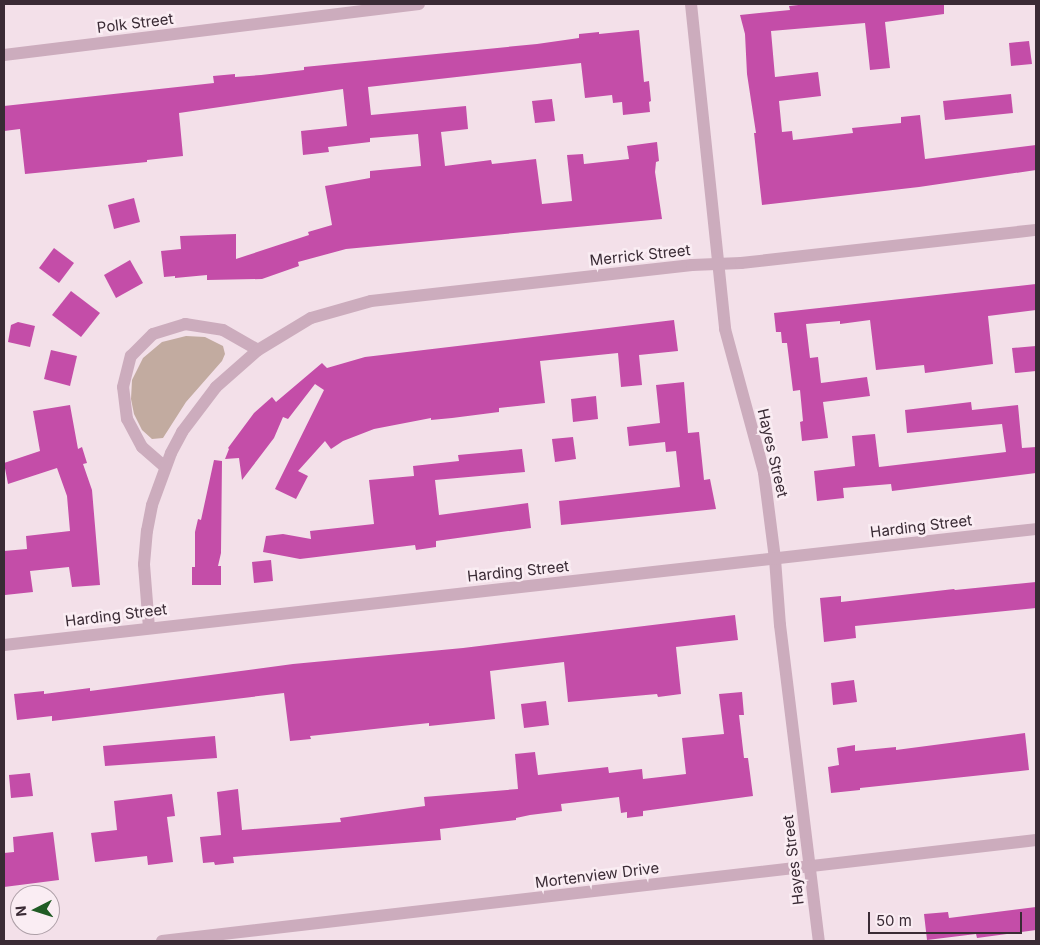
<!DOCTYPE html>
<html>
<head>
<meta charset="utf-8">
<style>
	body { margin:0 }
	#map { position:relative; width:1040px; height:945px; overflow:hidden; background:#f3e0e9; font-family:Inter,sans-serif }
	div>[style] { position:absolute }
	.green>* { inset:0; background:#c2aba0 }
	.building>* { inset:0; background:#c44da8 }
	.minor>* { height:12px; margin:-6px; padding:0 6px; transform-origin:6px; border-radius:6px; background:#ccacbd }
	span { translate:-50% -50%; white-space:nowrap; text-align:center; line-height:1.15; -webkit-text-stroke:5px #faedf3; paint-order:stroke }
	.street-label { font-size:15px; color:#3a2b35 }
	.frame { position:absolute; inset:0; border:5px solid #3a2b35; pointer-events:none }
	.north { position:absolute; left:10px; top:885px; width:50px; height:50px; box-sizing:border-box; background:#faedf3; border:1px solid #ad9fa7; border-radius:50%; rotate:265deg; font-size:14px; font-weight:700; line-height:20px; text-align:center; color:#3a2b35 }
	.north::after { content:''; display:block; margin:auto; width:18px; height:22px; background:#205b24; clip-path:polygon(50% 0,100% 100%,50% 72%,0 100%) }
	.scale { position:absolute; left:868px; top:912px; width:154px; height:22px; box-sizing:border-box; border:2px solid #3a2b35; border-top:0; padding-left:6px; font-size:15px; line-height:18px; white-space:nowrap; color:#3a2b35; -webkit-text-stroke:4px #faedf3; paint-order:stroke }
</style>
</head>
<body>
<div id="map">
	<div class="green">
		<div style="clip-path:polygon(186px 336px,205px 337px,223px 346px,225px 354px,222px 361px,186px 402px,163px 438px,152px 439px,142px 430px,134px 414px,131px 399px,132px 380px,143px 358px,162px 342px)"></div>
	</div>
	<div class="building">
		<div style="clip-path:polygon(808px 4px,944px 4px,944px 14px,885px 22px,890px 68px,870px 70px,865px 23px,771px 31px,775px 77px,818px 72px,821px 96px,779px 101px,782px 132px,792px 131px,793px 140px,853px 133px,852px 128px,901px 123px,901px 117px,920px 115px,925px 159px,1036px 145px,1036px 170px,919px 187px,762px 205px,754px 133px,756px 133px,747px 74px,745px 34px,740px 15px,790px 10px,789px 6px)"></div>
		<div style="clip-path:polygon(639px 30px,644px 82px,649px 81px,651px 101px,649px 102px,650px 112px,623px 115px,622px 102px,613px 103px,612px 95px,585px 98px,581px 63px,368px 87px,371px 115px,466px 106px,468px 129px,441px 132px,445px 166px,491px 160px,492px 164px,536px 159px,542px 204px,572px 201px,567px 155px,583px 154px,584px 164px,629px 159px,627px 146px,657px 142px,659px 161px,656px 162px,655px 172px,662px 219px,346px 249px,298px 262px,299px 266px,262px 279px,207px 280px,207px 275px,175px 278px,175px 276px,164px 277px,161px 251px,181px 249px,180px 236px,236px 234px,236px 259px,309px 235px,308px 232px,332px 225px,325px 186px,370px 178px,370px 171px,421px 166px,418px 134px,370px 138px,370px 142px,328px 147px,329px 152px,303px 155px,301px 131px,347px 126px,343px 89px,179px 113px,183px 156px,147px 160px,147px 162px,25px 174px,20px 129px,4px 131px,4px 106px,214px 83px,213px 76px,235px 74px,235px 77px,261px 75px,304px 70px,304px 67px,537px 44px,579px 38px,579px 34px,599px 32px,599px 34px)"></div>
		<div style="clip-path:polygon(1029px 41px,1032px 64px,1011px 66px,1009px 43px)"></div>
		<div style="clip-path:polygon(1011px 94px,1013px 113px,945px 120px,943px 101px)"></div>
		<div style="clip-path:polygon(552px 99px,555px 121px,535px 123px,532px 101px)"></div>
		<div style="clip-path:polygon(134px 198px,140px 222px,114px 229px,108px 205px)"></div>
		<div style="clip-path:polygon(54px 248px,74px 263px,59px 283px,39px 268px)"></div>
		<div style="clip-path:polygon(130px 260px,143px 283px,116px 298px,104px 275px)"></div>
		<div style="clip-path:polygon(1036px 284px,1036px 310px,988px 316px,993px 364px,925px 373px,924px 365px,876px 370px,870px 320px,840px 324px,840px 321px,806px 324px,810px 358px,818px 357px,821px 383px,867px 377px,870px 396px,823px 402px,828px 438px,802px 441px,800px 422px,803px 421px,800px 390px,793px 391px,787px 343px,782px 343px,781px 332px,776px 332px,774px 313px)"></div>
		<div style="clip-path:polygon(71px 291px,100px 313px,81px 337px,52px 315px)"></div>
		<div style="clip-path:polygon(674px 320px,678px 351px,639px 355px,642px 385px,621px 387px,618px 353px,540px 361px,545px 403px,499px 408px,499px 412px,452px 418px,431px 420px,431px 418px,374px 429px,343px 441px,331px 449px,325px 441px,298px 471px,308px 476px,296px 499px,275px 489px,324px 390px,315px 384px,288px 419px,283px 417px,274px 438px,242px 480px,239px 458px,225px 459px,229px 449px,228px 448px,254px 413px,272px 397px,276px 402px,322px 363px,327px 368px,365px 357px)"></div>
		<div style="clip-path:polygon(18px 322px,35px 326px,30px 347px,8px 342px,11px 325px)"></div>
		<div style="clip-path:polygon(1036px 346px,1036px 371px,1015px 373px,1012px 348px)"></div>
		<div style="clip-path:polygon(51px 350px,77px 356px,70px 386px,44px 379px)"></div>
		<div style="clip-path:polygon(684px 382px,688px 433px,699px 432px,704px 480px,710px 479px,716px 509px,561px 525px,559px 501px,680px 487px,676px 451px,666px 452px,665px 442px,629px 446px,627px 427px,660px 423px,656px 385px)"></div>
		<div style="clip-path:polygon(596px 396px,598px 419px,573px 422px,571px 399px)"></div>
		<div style="clip-path:polygon(971px 402px,972px 410px,1018px 405px,1022px 448px,1036px 447px,1036px 473px,892px 491px,891px 484px,843px 488px,844px 498px,817px 501px,814px 471px,855px 466px,852px 436px,875px 434px,879px 467px,1006px 452px,1002px 424px,907px 433px,905px 410px)"></div>
		<div style="clip-path:polygon(70px 405px,78px 449px,82px 447px,87px 463px,83px 464px,92px 490px,100px 585px,72px 587px,69px 567px,30px 571px,33px 592px,5px 595px,4px 551px,27px 549px,26px 536px,70px 531px,67px 496px,57px 468px,8px 484px,4px 463px,40px 451px,33px 411px)"></div>
		<div style="clip-path:polygon(573px 437px,576px 459px,555px 462px,552px 439px)"></div>
		<div style="clip-path:polygon(522px 449px,525px 472px,435px 480px,439px 515px,528px 503px,531px 528px,436px 541px,436px 547px,416px 550px,415px 545px,300px 559px,263px 552px,266px 536px,283px 534px,311px 539px,310px 531px,374px 524px,369px 480px,414px 476px,413px 466px,459px 461px,458px 455px)"></div>
		<div style="clip-path:polygon(214px 460px,222px 461px,221px 553px,218px 566px,221px 566px,221px 585px,192px 585px,192px 567px,195px 567px,195px 532px,198px 519px,201px 520px)"></div>
		<div style="clip-path:polygon(271px 560px,273px 581px,254px 583px,252px 562px)"></div>
		<div style="clip-path:polygon(1036px 582px,1036px 608px,855px 626px,856px 638px,824px 642px,820px 598px,841px 596px,841px 602px,954px 589px,955px 590px)"></div>
		<div style="clip-path:polygon(735px 615px,738px 640px,676px 647px,681px 694px,658px 697px,657px 694px,568px 702px,564px 662px,490px 671px,495px 719px,429px 726px,429px 723px,310px 736px,311px 739px,290px 741px,284px 693px,52px 721px,52px 716px,17px 720px,14px 694px,44px 691px,44px 694px,90px 688px,90px 691px,293px 664px,463px 648px)"></div>
		<div style="clip-path:polygon(854px 680px,857px 702px,833px 705px,831px 683px)"></div>
		<div style="clip-path:polygon(742px 692px,744px 715px,739px 715px,744px 758px,748px 758px,753px 796px,643px 811px,643px 816px,627px 818px,627px 812px,621px 813px,619px 797px,561px 804px,562px 811px,530px 815px,516px 818px,516px 820px,440px 829px,441px 840px,233px 857px,234px 863px,215px 865px,214px 862px,203px 863px,200px 837px,221px 835px,217px 792px,238px 789px,242px 830px,341px 822px,340px 818px,425px 806px,424px 797px,518px 789px,515px 754px,535px 752px,538px 775px,608px 767px,609px 773px,642px 769px,643px 779px,686px 774px,682px 738px,724px 734px,719px 694px)"></div>
		<div style="clip-path:polygon(546px 701px,549px 725px,524px 728px,521px 704px)"></div>
		<div style="clip-path:polygon(1025px 733px,1029px 770px,860px 788px,860px 790px,831px 793px,828px 767px,839px 765px,837px 748px,855px 745px,855px 751px,896px 747px,896px 750px)"></div>
		<div style="clip-path:polygon(215px 736px,217px 758px,105px 766px,103px 746px)"></div>
		<div style="clip-path:polygon(30px 773px,33px 796px,11px 798px,9px 775px)"></div>
		<div style="clip-path:polygon(172px 794px,175px 816px,167px 817px,173px 862px,148px 865px,147px 856px,95px 862px,91px 833px,117px 830px,114px 801px)"></div>
		<div style="clip-path:polygon(53px 832px,59px 880px,4px 887px,4px 853px,14px 852px,13px 837px)"></div>
		<div style="clip-path:polygon(1036px 907px,1036px 930px,977px 938px,976px 934px,927px 940px,924px 914px,948px 912px,949px 918px)"></div>
	</div>
	<div class="minor">
		<div style="left:691px;top:4px;width:327px;rotate:84deg"></div>
		<div style="left:725px;top:329px;width:149px;rotate:74.8deg"></div>
		<div style="left:764px;top:473px;width:87px;rotate:82.7deg"></div>
		<div style="left:775px;top:559px;width:66px;rotate:85.7deg"></div>
		<div style="left:780px;top:625px;width:318px;rotate:83deg"></div>
		<div style="left:4px;top:55px;width:418px;rotate:-7deg"></div>
		<div style="left:165px;top:467px;width:30px;rotate:-139deg"></div>
		<div style="left:142px;top:447px;width:32px;rotate:-118deg"></div>
		<div style="left:127px;top:419px;width:32px;rotate:-97deg"></div>
		<div style="left:123px;top:387px;width:32px;rotate:-76deg"></div>
		<div style="left:131px;top:356px;width:31px;rotate:-45deg"></div>
		<div style="left:153px;top:334px;width:34px;rotate:-17deg"></div>
		<div style="left:185px;top:324px;width:38px;rotate:9deg"></div>
		<div style="left:223px;top:330px;width:40px;rotate:29.7deg"></div>
		<div style="left:149px;top:628px;width:64px;rotate:-94.5deg"></div>
		<div style="left:144px;top:564px;width:33px;rotate:-85deg"></div>
		<div style="left:147px;top:531px;width:26px;rotate:-79deg"></div>
		<div style="left:152px;top:505px;width:55px;rotate:-69.9deg"></div>
		<div style="left:171px;top:453px;width:24px;rotate:-62deg"></div>
		<div style="left:182px;top:432px;width:56px;rotate:-52.9deg"></div>
		<div style="left:216px;top:387px;width:56px;rotate:-41.4deg"></div>
		<div style="left:258px;top:350px;width:62px;rotate:-31.1deg"></div>
		<div style="left:311px;top:318px;width:62px;rotate:-15.8deg"></div>
		<div style="left:371px;top:301px;width:323px;rotate:-6.4deg"></div>
		<div style="left:692px;top:265px;width:49px;rotate:-2.3deg"></div>
		<div style="left:741px;top:263px;width:297px;rotate:-6.4deg"></div>
		<div style="left:4px;top:645px;width:1038px;rotate:-6.41deg"></div>
		<div style="left:162px;top:941px;width:880px;rotate:-6.59deg"></div>
	</div>
	<div class="street-label">
		<span style="left:135px;top:23px;rotate:-7deg">Polk Street</span>
		<span style="left:640px;top:255px;rotate:-6deg">Merrick Street</span>
		<span style="left:773px;top:453px;rotate:77deg">Hayes Street</span>
		<span style="left:921px;top:526px;rotate:-7deg">Harding Street</span>
		<span style="left:518px;top:571px;rotate:-6deg">Harding Street</span>
		<span style="left:116px;top:615px;rotate:-7deg">Harding Street</span>
		<span style="left:793px;top:860px;rotate:-97deg">Hayes Street</span>
		<span style="left:597px;top:875px;rotate:-7deg">Mortenview Drive</span>
	</div>
	<div class="frame"></div>
	<div class="north">N</div>
	<div class="scale">50 m</div>
</div>
</body>
</html>
